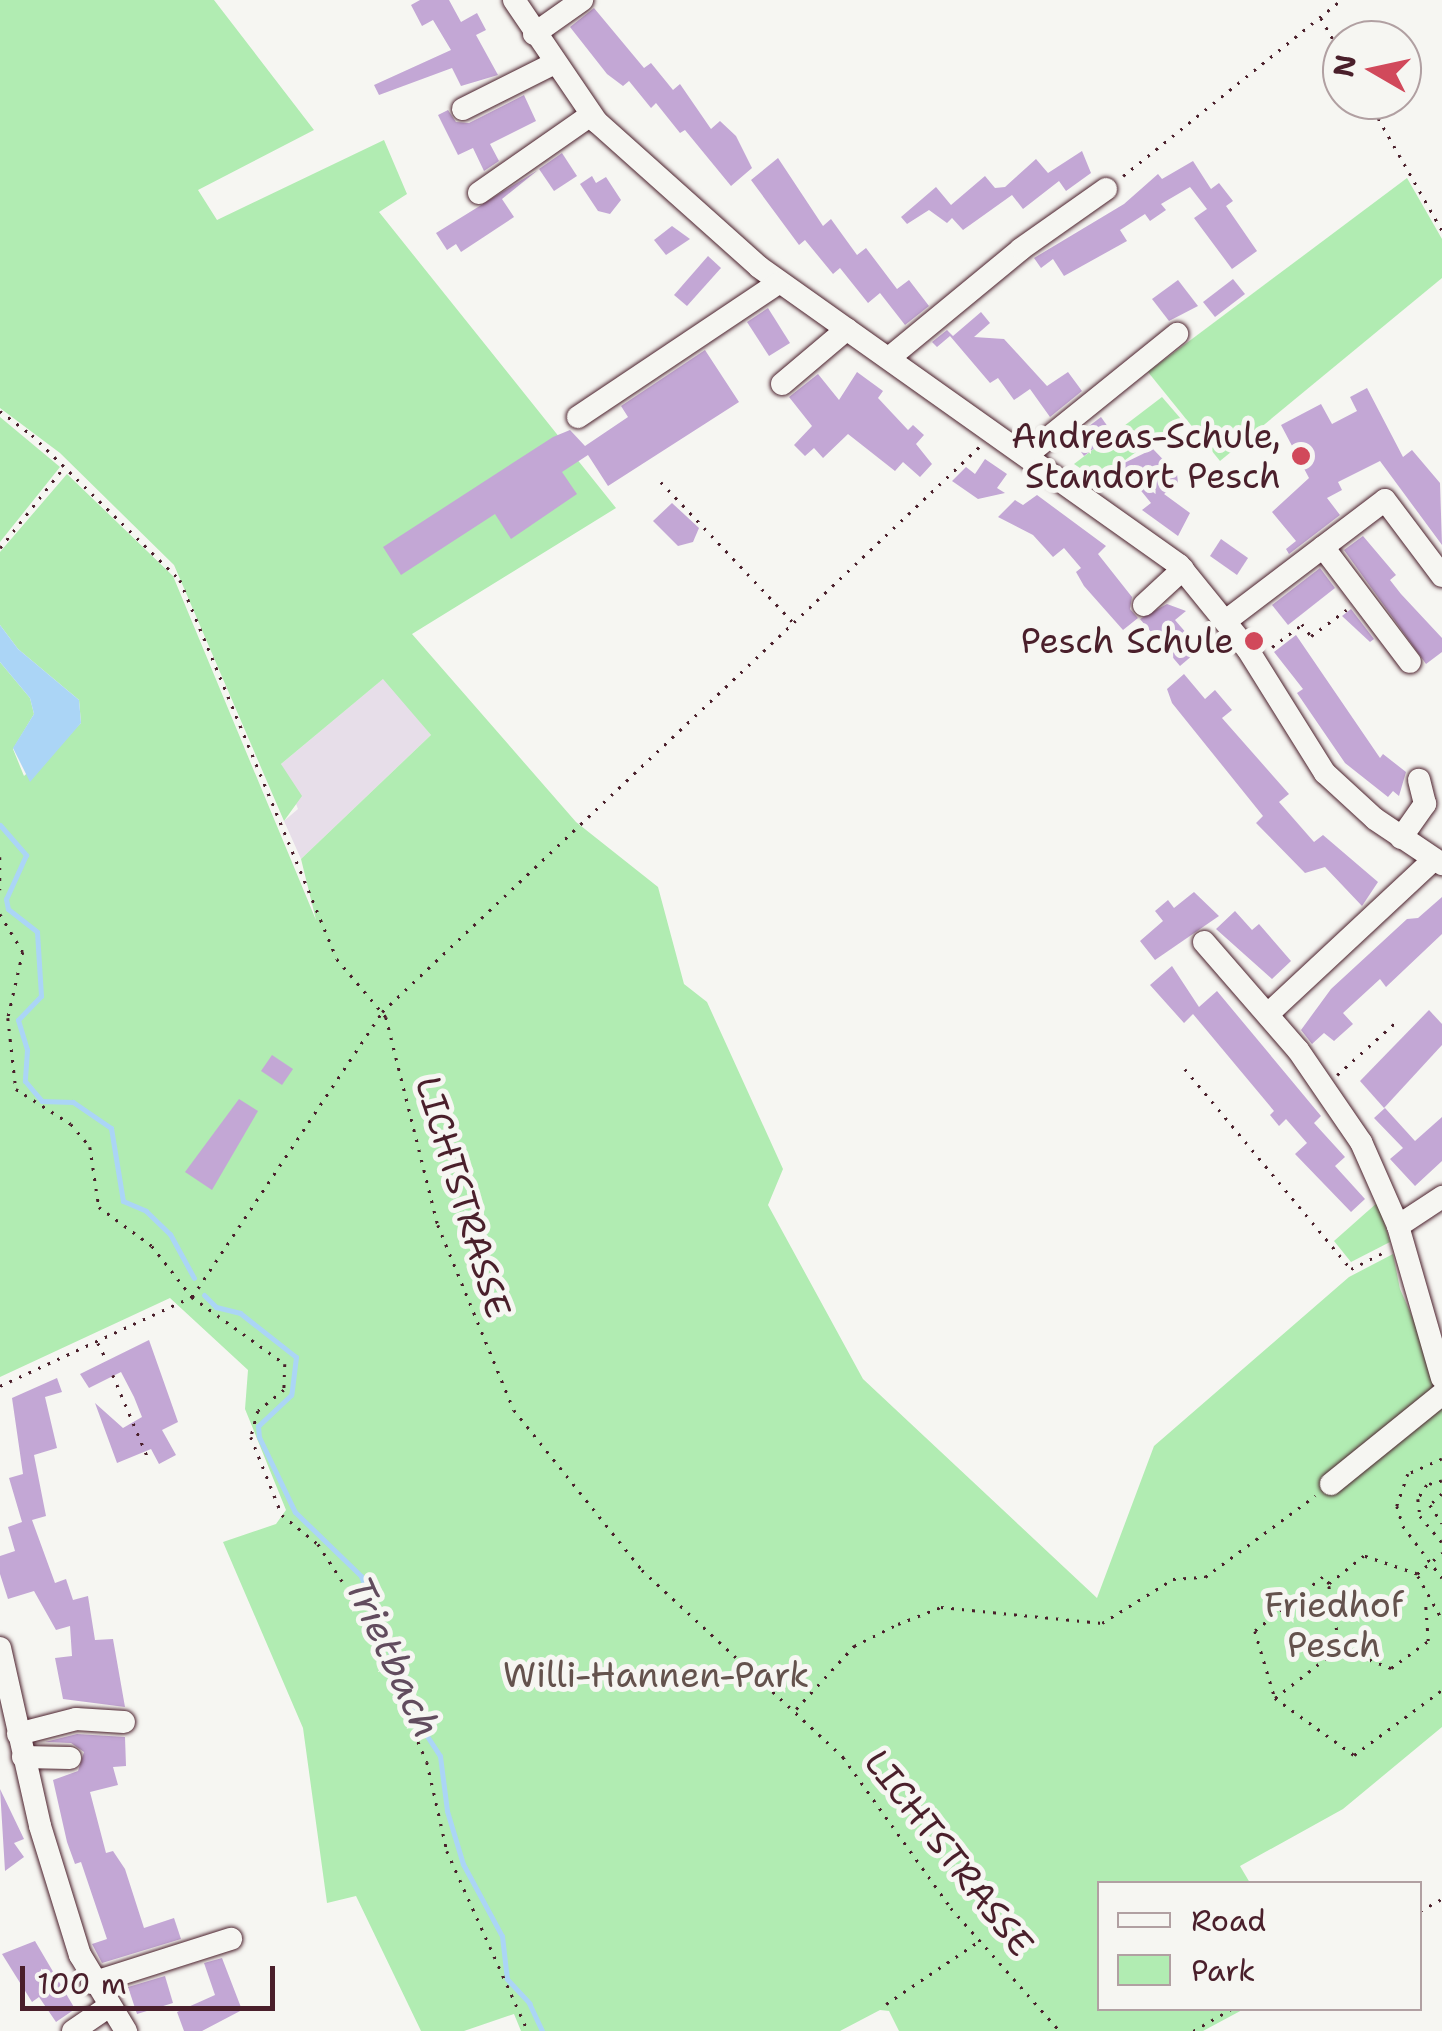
<!DOCTYPE html>
<html>
<head>
<meta charset="utf-8">
<style>
	body { margin:0 }
	#map { position:relative; width:1442px; height:2031px; overflow:hidden; background:#f6f6f2; font-family:"Shantell Sans",sans-serif }
	div>[style] { position:absolute }
	.built>* { inset:0; background:#e7dee9 }
	.green>* { inset:0; background:#b1ecb2 }
	.water>* { inset:0; background:#abd5f6 }
	.stream>* { height:5px; margin:-2.5px; padding:0 2.5px; transform-origin:2.5px; border-radius:2.5px; background:#abd5f6 }
	.building>* { inset:0; background:#c3a7d5 }
	.path>* { height:2.5px; margin-top:-1.25px; transform-origin:0; background:repeating-linear-gradient(90deg,#4a1f2b 0 2.5px,transparent 0 10.5px) }
	.roads { filter:drop-shadow(0 0 2px #4a1f2b) drop-shadow(0 0 2px #4a1f2b) }
	.minor>* { height:22px; margin:-11px; padding:0 11px; transform-origin:11px; border-radius:11px; background:#f6f6f2 }
	.dots>* { width:28px; height:28px; translate:-50% -50%; box-sizing:border-box; border:5px solid #f6f6f2; border-radius:50% }
	span { translate:-50% -50%; white-space:nowrap; text-align:center; line-height:1.15; -webkit-text-stroke:10px #f6f6f2; paint-order:stroke }
	.poi-label { font-size:35px; color:#4a1f2b }
	.right { translate:-100% -50%; text-align:right }
	.street-label { font-size:35px; color:#4a1f2b }
	.park-label { font-size:35px; color:#64524d }
	.water-label { font-size:38px; color:#624c5e; font-style:italic }
	.legend { position:absolute; left:1097px; top:1881px; width:325px; height:130px; box-sizing:border-box; background:#f6f6f2; border:2px solid #b1a0a2; margin:0; padding:12px 18px; list-style:none; font-size:30px; color:#4a1f2b }
	.legend li { display:flex; align-items:center; gap:20px; height:50px }
	.legend b { width:50px; border:2px solid #b1a0a2 }
	.north { position:absolute; left:1322px; top:20px; width:100px; height:100px; box-sizing:border-box; background:#f6f6f2; border:2px solid #b1a0a2; border-radius:50%; rotate:279deg; font-size:28px; font-weight:700; line-height:40px; text-align:center; color:#4a1f2b }
	.north::after { content:''; display:block; margin:auto; width:35px; height:45px; background:#d1495b; clip-path:polygon(50% 0,100% 100%,50% 72%,0 100%) }
	.scale { position:absolute; left:20px; top:1966px; width:255px; height:45px; box-sizing:border-box; border:5px solid #4a1f2b; border-top:0; padding-left:12px; font-size:30px; line-height:35px; white-space:nowrap; color:#4a1f2b; -webkit-text-stroke:8px #f6f6f2; paint-order:stroke }
</style>
</head>
<body>
<div id="map">
	<div class="built">
		<div style="clip-path:polygon(384px 678px,431px 735px,301px 859px,284px 821px,298px 809px,281px 764px)"></div>
	</div>
	<div class="green">
		<div style="clip-path:polygon(0 0,214px 0,314px 130px,198px 190px,217px 220px,384px 140px,407px 194px,379px 212px,616px 508px,412px 634px,576px 822px,658px 887px,684px 984px,707px 1002px,783px 1169px,768px 1205px,863px 1379px,1097px 1598px,1154px 1446px,1349px 1277px,1393px 1254px,1400px 1289px,1442px 1384px,1442px 1727px,1343px 1809px,1240px 1866px,1250px 1883px,1100px 1884px,1100px 2008px,1244px 2009px,1203px 2031px,899px 2031px,889px 2011px,880px 2010px,840px 2031px,521px 2031px,514px 2014px,464px 2031px,421px 2031px,356px 1896px,327px 1903px,303px 1728px,223px 1542px,276px 1524px,286px 1510px,245px 1409px,248px 1370px,170px 1298px,0 1377px,0 662px,30px 698px,34px 714px,13px 749px,24px 776px,81px 723px,79px 700px,18px 649px,0 625px,0 552px,67px 474px,173px 576px,316px 920px,301px 859px,431px 735px,383px 679px,281px 764px,302px 796px,284px 821px,174px 565px,60px 453px,0 408px)"></div>
		<div style="clip-path:polygon(1407px 178px,1442px 239px,1442px 278px,1220px 461px,1148px 372px)"></div>
		<div style="clip-path:polygon(1162px 397px,1181px 419px,1098px 480px,1074px 464px)"></div>
		<div style="clip-path:polygon(0 417px,60px 467px,0 542px)"></div>
		<div style="clip-path:polygon(1378px 1202px,1390px 1242px,1351px 1262px,1334px 1241px)"></div>
	</div>
	<div class="water">
		<div style="clip-path:polygon(0 625px,18px 649px,79px 700px,81px 723px,30px 782px,13px 748px,34px 714px,30px 698px,0 662px)"></div>
	</div>
	<div class="stream">
		<div style="left:0;top:825px;width:40px;rotate:49deg"></div>
		<div style="left:26px;top:855px;width:48px;rotate:114.4deg"></div>
		<div style="left:6px;top:899px;width:10px;rotate:79deg"></div>
		<div style="left:8px;top:909px;width:37px;rotate:38deg"></div>
		<div style="left:37px;top:932px;width:64px;rotate:86.4deg"></div>
		<div style="left:41px;top:996px;width:33px;rotate:134deg"></div>
		<div style="left:18px;top:1020px;width:31px;rotate:73deg"></div>
		<div style="left:27px;top:1050px;width:31px;rotate:94deg"></div>
		<div style="left:25px;top:1081px;width:26px;rotate:50deg"></div>
		<div style="left:42px;top:1101px;width:31px;rotate:2deg"></div>
		<div style="left:73px;top:1102px;width:46px;rotate:34.4deg"></div>
		<div style="left:111px;top:1128px;width:74px;rotate:80.7deg"></div>
		<div style="left:123px;top:1201px;width:25px;rotate:23deg"></div>
		<div style="left:146px;top:1211px;width:33px;rotate:44deg"></div>
		<div style="left:170px;top:1234px;width:50px;rotate:61.4deg"></div>
		<div style="left:204px;top:1295px;width:17px;rotate:45deg"></div>
		<div style="left:216px;top:1307px;width:25px;rotate:14deg"></div>
		<div style="left:240px;top:1313px;width:71px;rotate:38.2deg"></div>
		<div style="left:296px;top:1357px;width:38px;rotate:97deg"></div>
		<div style="left:291px;top:1395px;width:45px;rotate:136.8deg"></div>
		<div style="left:258px;top:1426px;width:11px;rotate:85deg"></div>
		<div style="left:259px;top:1437px;width:83px;rotate:64.4deg"></div>
		<div style="left:295px;top:1512px;width:92px;rotate:44.1deg"></div>
		<div style="left:361px;top:1576px;width:153px;rotate:69deg"></div>
		<div style="left:416px;top:1719px;width:44px;rotate:57deg"></div>
		<div style="left:440px;top:1756px;width:55px;rotate:82.7deg"></div>
		<div style="left:447px;top:1811px;width:55px;rotate:73.2deg"></div>
		<div style="left:463px;top:1864px;width:82px;rotate:61.6deg"></div>
		<div style="left:502px;top:1936px;width:43px;rotate:83.4deg"></div>
		<div style="left:507px;top:1979px;width:33px;rotate:47deg"></div>
		<div style="left:529px;top:2003px;width:31px;rotate:65deg"></div>
	</div>
	<div class="building">
		<div style="clip-path:polygon(420px 0,449px 0,461px 22px,477px 13px,486px 30px,476px 35px,498px 75px,461px 86px,452px 68px,379px 95px,374px 85px,451px 50px,433px 20px,422px 26px,411px 5px)"></div>
		<div style="clip-path:polygon(594px 8px,644px 68px,651px 63px,673px 90px,680px 84px,711px 129px,720px 121px,736px 136px,752px 168px,731px 186px,685px 130px,680px 133px,656px 103px,651px 108px,629px 81px,623px 86px,607px 74px,570px 27px)"></div>
		<div style="clip-path:polygon(524px 95px,536px 121px,490px 144px,499px 161px,484px 171px,473px 148px,458px 155px,438px 115px,448px 110px,456px 122px,469px 123px)"></div>
		<div style="clip-path:polygon(1082px 151px,1091px 173px,1066px 191px,1059px 181px,1023px 209px,1012px 195px,963px 230px,952px 218px,947px 223px,929px 210px,907px 224px,901px 217px,936px 187px,951px 205px,985px 176px,995px 188px,1005px 187px,1036px 159px,1048px 173px)"></div>
		<div style="clip-path:polygon(562px 153px,577px 176px,554px 191px,539px 169px)"></div>
		<div style="clip-path:polygon(778px 158px,823px 226px,831px 219px,857px 255px,866px 248px,897px 289px,909px 280px,929px 306px,905px 325px,880px 293px,868px 303px,840px 268px,833px 274px,805px 240px,799px 245px,751px 180px)"></div>
		<div style="clip-path:polygon(1193px 161px,1211px 189px,1219px 183px,1233px 201px,1226px 206px,1257px 251px,1232px 269px,1194px 218px,1207px 209px,1190px 187px,1161px 204px,1166px 210px,1150px 221px,1145px 214px,1120px 230px,1127px 241px,1064px 276px,1053px 259px,1041px 268px,1034px 258px,1124px 204px,1158px 174px,1162px 179px)"></div>
		<div style="clip-path:polygon(538px 170px,502px 199px,514px 217px,461px 252px,456px 244px,447px 250px,436px 233px)"></div>
		<div style="clip-path:polygon(592px 176px,596px 183px,606px 177px,621px 200px,610px 214px,598px 211px,580px 184px)"></div>
		<div style="clip-path:polygon(672px 226px,690px 239px,666px 255px,654px 240px)"></div>
		<div style="clip-path:polygon(708px 256px,721px 268px,687px 306px,674px 295px)"></div>
		<div style="clip-path:polygon(1233px 279px,1245px 294px,1215px 317px,1203px 302px)"></div>
		<div style="clip-path:polygon(1178px 280px,1198px 306px,1169px 321px,1152px 299px)"></div>
		<div style="clip-path:polygon(768px 308px,790px 343px,769px 356px,747px 322px)"></div>
		<div style="clip-path:polygon(981px 312px,990px 323px,974px 337px,1004px 339px,1047px 386px,1068px 372px,1082px 391px,1050px 417px,1030px 389px,1014px 400px,998px 378px,990px 383px,950px 336px,937px 347px,932px 342px,947px 330px,953px 336px)"></div>
		<div style="clip-path:polygon(705px 350px,739px 402px,608px 486px,588px 455px,562px 472px,577px 494px,511px 539px,495px 514px,401px 575px,383px 547px,553px 437px,570px 430px,585px 446px,628px 417px,621px 406px)"></div>
		<div style="clip-path:polygon(857px 372px,883px 391px,878px 398px,908px 430px,913px 425px,924px 435px,916px 444px,932px 464px,920px 477px,903px 462px,895px 471px,848px 434px,823px 458px,814px 448px,805px 456px,794px 445px,812px 426px,789px 397px,818px 374px,839px 400px)"></div>
		<div style="clip-path:polygon(1367px 388px,1403px 457px,1412px 450px,1440px 483px,1442px 545px,1380px 461px,1338px 482px,1342px 490px,1327px 498px,1340px 515px,1289px 554px,1286px 549px,1296px 541px,1272px 512px,1309px 478px,1281px 425px,1321px 404px,1332px 424px,1357px 411px,1350px 397px)"></div>
		<div style="clip-path:polygon(1101px 417px,1113px 434px,1084px 456px,1072px 439px)"></div>
		<div style="clip-path:polygon(1153px 449px,1177px 474px,1178px 483px,1164px 494px,1190px 513px,1178px 536px,1142px 510px,1151px 503px,1120px 465px)"></div>
		<div style="clip-path:polygon(985px 459px,1007px 474px,997px 488px,1005px 493px,978px 499px,952px 481px,966px 467px,975px 474px)"></div>
		<div style="clip-path:polygon(1037px 495px,1106px 546px,1098px 554px,1132px 597px,1130px 609px,1138px 618px,1123px 630px,1084px 586px,1076px 572px,1081px 568px,1064px 548px,1053px 557px,1033px 535px,998px 517px,1015px 500px,1023px 505px)"></div>
		<div style="clip-path:polygon(672px 503px,699px 528px,693px 542px,678px 546px,653px 521px)"></div>
		<div style="clip-path:polygon(1363px 536px,1396px 575px,1390px 580px,1401px 594px,1442px 638px,1442px 652px,1426px 664px,1344px 550px)"></div>
		<div style="clip-path:polygon(1221px 539px,1248px 558px,1237px 575px,1210px 556px)"></div>
		<div style="clip-path:polygon(1320px 568px,1335px 588px,1288px 625px,1272px 605px)"></div>
		<div style="clip-path:polygon(1167px 604px,1186px 611px,1175px 620px,1200px 649px,1180px 666px,1140px 619px)"></div>
		<div style="clip-path:polygon(1351px 609px,1374px 639px,1370px 642px,1342px 616px)"></div>
		<div style="clip-path:polygon(1296px 635px,1380px 758px,1383px 754px,1406px 772px,1399px 796px,1393px 791px,1388px 797px,1345px 763px,1297px 693px,1303px 689px,1274px 652px)"></div>
		<div style="clip-path:polygon(1184px 674px,1205px 699px,1215px 690px,1232px 710px,1222px 718px,1289px 794px,1279px 802px,1314px 842px,1323px 835px,1378px 882px,1362px 906px,1325px 867px,1305px 873px,1256px 823px,1263px 816px,1172px 703px,1167px 689px)"></div>
		<div style="clip-path:polygon(1194px 892px,1219px 916px,1155px 960px,1140px 941px,1163px 921px,1155px 911px,1168px 900px,1174px 908px)"></div>
		<div style="clip-path:polygon(1442px 897px,1442px 934px,1386px 987px,1380px 979px,1343px 1013px,1353px 1024px,1334px 1041px,1324px 1033px,1312px 1044px,1301px 1030px,1331px 989px,1407px 919px,1418px 918px)"></div>
		<div style="clip-path:polygon(1235px 911px,1252px 930px,1259px 924px,1291px 961px,1272px 979px,1216px 929px)"></div>
		<div style="clip-path:polygon(1172px 966px,1199px 1007px,1217px 991px,1321px 1116px,1314px 1123px,1345px 1157px,1335px 1166px,1365px 1199px,1351px 1212px,1295px 1154px,1307px 1143px,1286px 1119px,1279px 1126px,1270px 1115px,1274px 1111px,1193px 1014px,1184px 1023px,1150px 985px)"></div>
		<div style="clip-path:polygon(1429px 1010px,1442px 1024px,1442px 1045px,1384px 1108px,1360px 1081px)"></div>
		<div style="clip-path:polygon(272px 1055px,293px 1069px,282px 1085px,261px 1071px)"></div>
		<div style="clip-path:polygon(239px 1099px,258px 1111px,212px 1190px,185px 1172px)"></div>
		<div style="clip-path:polygon(1385px 1108px,1415px 1141px,1442px 1117px,1442px 1161px,1415px 1186px,1390px 1159px,1403px 1148px,1374px 1118px)"></div>
		<div style="clip-path:polygon(149px 1340px,178px 1422px,162px 1430px,176px 1455px,159px 1464px,151px 1449px,117px 1463px,95px 1403px,123px 1428px,142px 1417px,134px 1397px,121px 1372px,89px 1388px,80px 1374px)"></div>
		<div style="clip-path:polygon(57px 1378px,62px 1392px,45px 1397px,57px 1448px,34px 1455px,46px 1516px,32px 1520px,55px 1583px,66px 1579px,73px 1600px,88px 1596px,95px 1640px,113px 1639px,125px 1707px,63px 1699px,55px 1658px,72px 1656px,70px 1626px,56px 1630px,34px 1591px,8px 1599px,0 1574px,0 1556px,15px 1551px,8px 1527px,22px 1522px,9px 1478px,23px 1474px,12px 1398px)"></div>
		<div style="clip-path:polygon(77px 1734px,125px 1737px,126px 1766px,113px 1767px,118px 1785px,90px 1792px,106px 1853px,113px 1851px,125px 1869px,144px 1928px,174px 1918px,181px 1939px,102px 1963px,92px 1944px,107px 1939px,81px 1862px,75px 1864px,67px 1842px,53px 1780px,78px 1771px,84px 1752px,71px 1743px,45px 1742px)"></div>
		<div style="clip-path:polygon(0 1789px,24px 1839px,14px 1843px,24px 1857px,5px 1871px)"></div>
		<div style="clip-path:polygon(35px 1941px,75px 2009px,56px 2022px,39px 1997px,32px 2002px,2px 1954px)"></div>
		<div style="clip-path:polygon(222px 1958px,242px 2010px,202px 2031px,184px 2031px,177px 2012px,215px 1995px,204px 1963px)"></div>
		<div style="clip-path:polygon(165px 1976px,173px 2003px,137px 2014px,128px 1987px)"></div>
	</div>
	<div class="path">
		<div style="left:1321px;top:18px;width:43px;rotate:60.4deg"></div>
		<div style="left:1368px;top:100px;width:150px;rotate:60.4deg"></div>
		<div style="left:1123px;top:176px;width:280px;rotate:-38.9deg"></div>
		<div style="left:0;top:411px;width:40px;rotate:37deg"></div>
		<div style="left:32px;top:435px;width:207px;rotate:44.4deg"></div>
		<div style="left:180px;top:580px;width:410px;rotate:67.5deg"></div>
		<div style="left:337px;top:959px;width:76px;rotate:49.8deg"></div>
		<div style="left:386px;top:1017px;width:214px;rotate:76deg"></div>
		<div style="left:438px;top:1225px;width:200px;rotate:67.7deg"></div>
		<div style="left:514px;top:1410px;width:205px;rotate:51.3deg"></div>
		<div style="left:642px;top:1570px;width:275px;rotate:42.9deg"></div>
		<div style="left:843px;top:1757px;width:186px;rotate:54.4deg"></div>
		<div style="left:951px;top:1908px;width:164px;rotate:48.5deg"></div>
		<div style="left:661px;top:482px;width:192px;rotate:46.7deg"></div>
		<div style="left:0;top:548px;width:103px;rotate:-51.7deg"></div>
		<div style="left:1272px;top:647px;width:38px;rotate:-37deg"></div>
		<div style="left:1302px;top:624px;width:15px;rotate:53deg"></div>
		<div style="left:1311px;top:636px;width:44px;rotate:-36.6deg"></div>
		<div style="left:0;top:857px;width:33px;rotate:90deg"></div>
		<div style="left:0;top:914px;width:44px;rotate:58.8deg"></div>
		<div style="left:23px;top:952px;width:68px;rotate:102.8deg"></div>
		<div style="left:8px;top:1018px;width:71px;rotate:83.6deg"></div>
		<div style="left:16px;top:1089px;width:65px;rotate:32.5deg"></div>
		<div style="left:71px;top:1124px;width:30px;rotate:50deg"></div>
		<div style="left:90px;top:1147px;width:61px;rotate:81.5deg"></div>
		<div style="left:99px;top:1207px;width:66px;rotate:36.3deg"></div>
		<div style="left:152px;top:1246px;width:65px;rotate:51.9deg"></div>
		<div style="left:192px;top:1297px;width:115px;rotate:35.8deg"></div>
		<div style="left:285px;top:1364px;width:26px;rotate:92deg"></div>
		<div style="left:284px;top:1390px;width:33px;rotate:141deg"></div>
		<div style="left:258px;top:1411px;width:27px;rotate:105deg"></div>
		<div style="left:251px;top:1437px;width:84px;rotate:68.3deg"></div>
		<div style="left:282px;top:1515px;width:46px;rotate:38.9deg"></div>
		<div style="left:318px;top:1544px;width:75px;rotate:56.9deg"></div>
		<div style="left:359px;top:1607px;width:169px;rotate:66.3deg"></div>
		<div style="left:427px;top:1762px;width:91px;rotate:77.3deg"></div>
		<div style="left:447px;top:1851px;width:197px;rotate:65.8deg"></div>
		<div style="left:1185px;top:1069px;width:260px;rotate:50.3deg"></div>
		<div style="left:1351px;top:1269px;width:39px;rotate:-27deg"></div>
		<div style="left:1337px;top:1075px;width:79px;rotate:-41.9deg"></div>
		<div style="left:98px;top:1343px;width:20px;rotate:63deg"></div>
		<div style="left:113px;top:1375px;width:90px;rotate:67.1deg"></div>
		<div style="left:0;top:1386px;width:212px;rotate:-24.9deg"></div>
		<div style="left:192px;top:1297px;width:343px;rotate:-56.3deg"></div>
		<div style="left:382px;top:1012px;width:822px;rotate:-43.42deg"></div>
		<div style="left:1442px;top:1459px;width:37px;rotate:156deg"></div>
		<div style="left:1408px;top:1474px;width:34px;rotate:109deg"></div>
		<div style="left:1397px;top:1506px;width:21px;rotate:73deg"></div>
		<div style="left:1403px;top:1526px;width:65px;rotate:53.1deg"></div>
		<div style="left:1442px;top:1481px;width:16px;rotate:165deg"></div>
		<div style="left:1427px;top:1485px;width:17px;rotate:123deg"></div>
		<div style="left:1418px;top:1499px;width:17px;rotate:83deg"></div>
		<div style="left:1420px;top:1516px;width:34px;rotate:50deg"></div>
		<div style="left:1442px;top:1494px;width:16px;rotate:137deg"></div>
		<div style="left:1430px;top:1505px;width:22px;rotate:56deg"></div>
		<div style="left:1417px;top:1574px;width:56px;rotate:-161.2deg"></div>
		<div style="left:1364px;top:1556px;width:45px;rotate:141.3deg"></div>
		<div style="left:1329px;top:1584px;width:9px;rotate:-131deg"></div>
		<div style="left:1323px;top:1577px;width:87px;rotate:141.5deg"></div>
		<div style="left:1255px;top:1631px;width:70px;rotate:73.4deg"></div>
		<div style="left:1275px;top:1698px;width:97px;rotate:35.8deg"></div>
		<div style="left:1354px;top:1755px;width:109px;rotate:-36.5deg"></div>
		<div style="left:1417px;top:1574px;width:33px;rotate:-40deg"></div>
		<div style="left:1418px;top:1576px;width:49px;rotate:60.8deg"></div>
		<div style="left:1329px;top:1586px;width:63px;rotate:79.9deg"></div>
		<div style="left:1340px;top:1648px;width:55px;rotate:21.4deg"></div>
		<div style="left:1391px;top:1668px;width:46px;rotate:-36.1deg"></div>
		<div style="left:1428px;top:1641px;width:42px;rotate:-94.1deg"></div>
		<div style="left:1275px;top:1698px;width:81px;rotate:-38deg"></div>
		<div style="left:796px;top:1709px;width:86px;rotate:-47.4deg"></div>
		<div style="left:854px;top:1646px;width:49px;rotate:-26.6deg"></div>
		<div style="left:898px;top:1624px;width:46px;rotate:-21.6deg"></div>
		<div style="left:941px;top:1607px;width:162px;rotate:5.7deg"></div>
		<div style="left:1102px;top:1623px;width:84px;rotate:-31.8deg"></div>
		<div style="left:1173px;top:1579px;width:32px;rotate:-4deg"></div>
		<div style="left:1205px;top:1577px;width:137px;rotate:-36.4deg"></div>
		<div style="left:1420px;top:1911px;width:25px;rotate:-29deg"></div>
		<div style="left:886px;top:2004px;width:112px;rotate:-34.1deg"></div>
		<div style="left:1193px;top:2031px;width:46px;rotate:-29.9deg"></div>
	</div>
	<div class="roads">
		<div class="minor">
			<div style="left:514px;top:0;width:148px;rotate:55.8deg"></div>
			<div style="left:597px;top:122px;width:217px;rotate:41.8deg"></div>
			<div style="left:759px;top:267px;width:515px;rotate:35.36deg"></div>
			<div style="left:1179px;top:565px;width:109px;rotate:50.9deg"></div>
			<div style="left:1248px;top:650px;width:145px;rotate:58deg"></div>
			<div style="left:1325px;top:773px;width:68px;rotate:42.6deg"></div>
			<div style="left:1375px;top:819px;width:81px;rotate:33.9deg"></div>
			<div style="left:534px;top:34px;width:59px;rotate:-35.3deg"></div>
			<div style="left:463px;top:109px;width:101px;rotate:-26.6deg"></div>
			<div style="left:479px;top:193px;width:136px;rotate:-34.9deg"></div>
			<div style="left:889px;top:358px;width:171px;rotate:-39.5deg"></div>
			<div style="left:1021px;top:249px;width:104px;rotate:-35.2deg"></div>
			<div style="left:782px;top:384px;width:85px;rotate:-40.2deg"></div>
			<div style="left:578px;top:417px;width:241px;rotate:-33.8deg"></div>
			<div style="left:1027px;top:455px;width:193px;rotate:-38.9deg"></div>
			<div style="left:1323px;top:547px;width:144px;rotate:52.9deg"></div>
			<div style="left:1144px;top:605px;width:53px;rotate:-42.7deg"></div>
			<div style="left:1227px;top:620px;width:198px;rotate:-37.2deg"></div>
			<div style="left:1385px;top:500px;width:95px;rotate:53.1deg"></div>
			<div style="left:1401px;top:838px;width:42px;rotate:-54.8deg"></div>
			<div style="left:1425px;top:804px;width:25px;rotate:-104deg"></div>
			<div style="left:1204px;top:942px;width:143px;rotate:49deg"></div>
			<div style="left:1298px;top:1050px;width:112px;rotate:55.6deg"></div>
			<div style="left:1361px;top:1142px;width:92px;rotate:66.2deg"></div>
			<div style="left:1398px;top:1226px;width:158px;rotate:73.9deg"></div>
			<div style="left:1268px;top:1014px;width:227px;rotate:-43deg"></div>
			<div style="left:1398px;top:1226px;width:53px;rotate:-33.4deg"></div>
			<div style="left:1331px;top:1484px;width:143px;rotate:-39deg"></div>
			<div style="left:0;top:1648px;width:182px;rotate:77.3deg"></div>
			<div style="left:40px;top:1826px;width:135px;rotate:72.8deg"></div>
			<div style="left:80px;top:1955px;width:89px;rotate:58.8deg"></div>
			<div style="left:18px;top:1734px;width:60px;rotate:-14.5deg"></div>
			<div style="left:76px;top:1719px;width:48px;rotate:3.6deg"></div>
			<div style="left:23px;top:1757px;width:47px;rotate:1.2deg"></div>
			<div style="left:92px;top:1983px;width:146px;rotate:-17.6deg"></div>
			<div style="left:73px;top:2031px;width:42px;rotate:-34.4deg"></div>
		</div>
	</div>
	<div class="dots">
		<div style="left:1301px;top:456px;background:#d1495b"></div>
		<div style="left:1254px;top:641px;background:#d1495b"></div>
	</div>
	<div class="poi-label">
		<span class="right" style="left:1281px;top:456px">Andreas-Schule,<br>Standort Pesch</span>
		<span class="right" style="left:1234px;top:641px">Pesch Schule</span>
	</div>
	<div class="street-label">
		<span style="left:463px;top:1197px;rotate:73deg">LICHTSTRASSE</span>
		<span style="left:949px;top:1853px;rotate:52deg">LICHTSTRASSE</span>
	</div>
	<div class="park-label">
		<span style="left:1334px;top:1625px">Friedhof<br>Pesch</span>
		<span style="left:656px;top:1675px">Willi-Hannen-Park</span>
	</div>
	<div class="water-label">
		<span style="left:393px;top:1657px;rotate:65deg">Trietbach</span>
	</div>
	<ul class="legend">
	<li><b style="height:12px;background:#f6f6f2"></b>Road</li>
	<li><b style="height:28px;background:#b1ecb2"></b>Park</li>
	</ul>
	<div class="north">N</div>
	<div class="scale">100 m</div>
</div>
</body>
</html>
